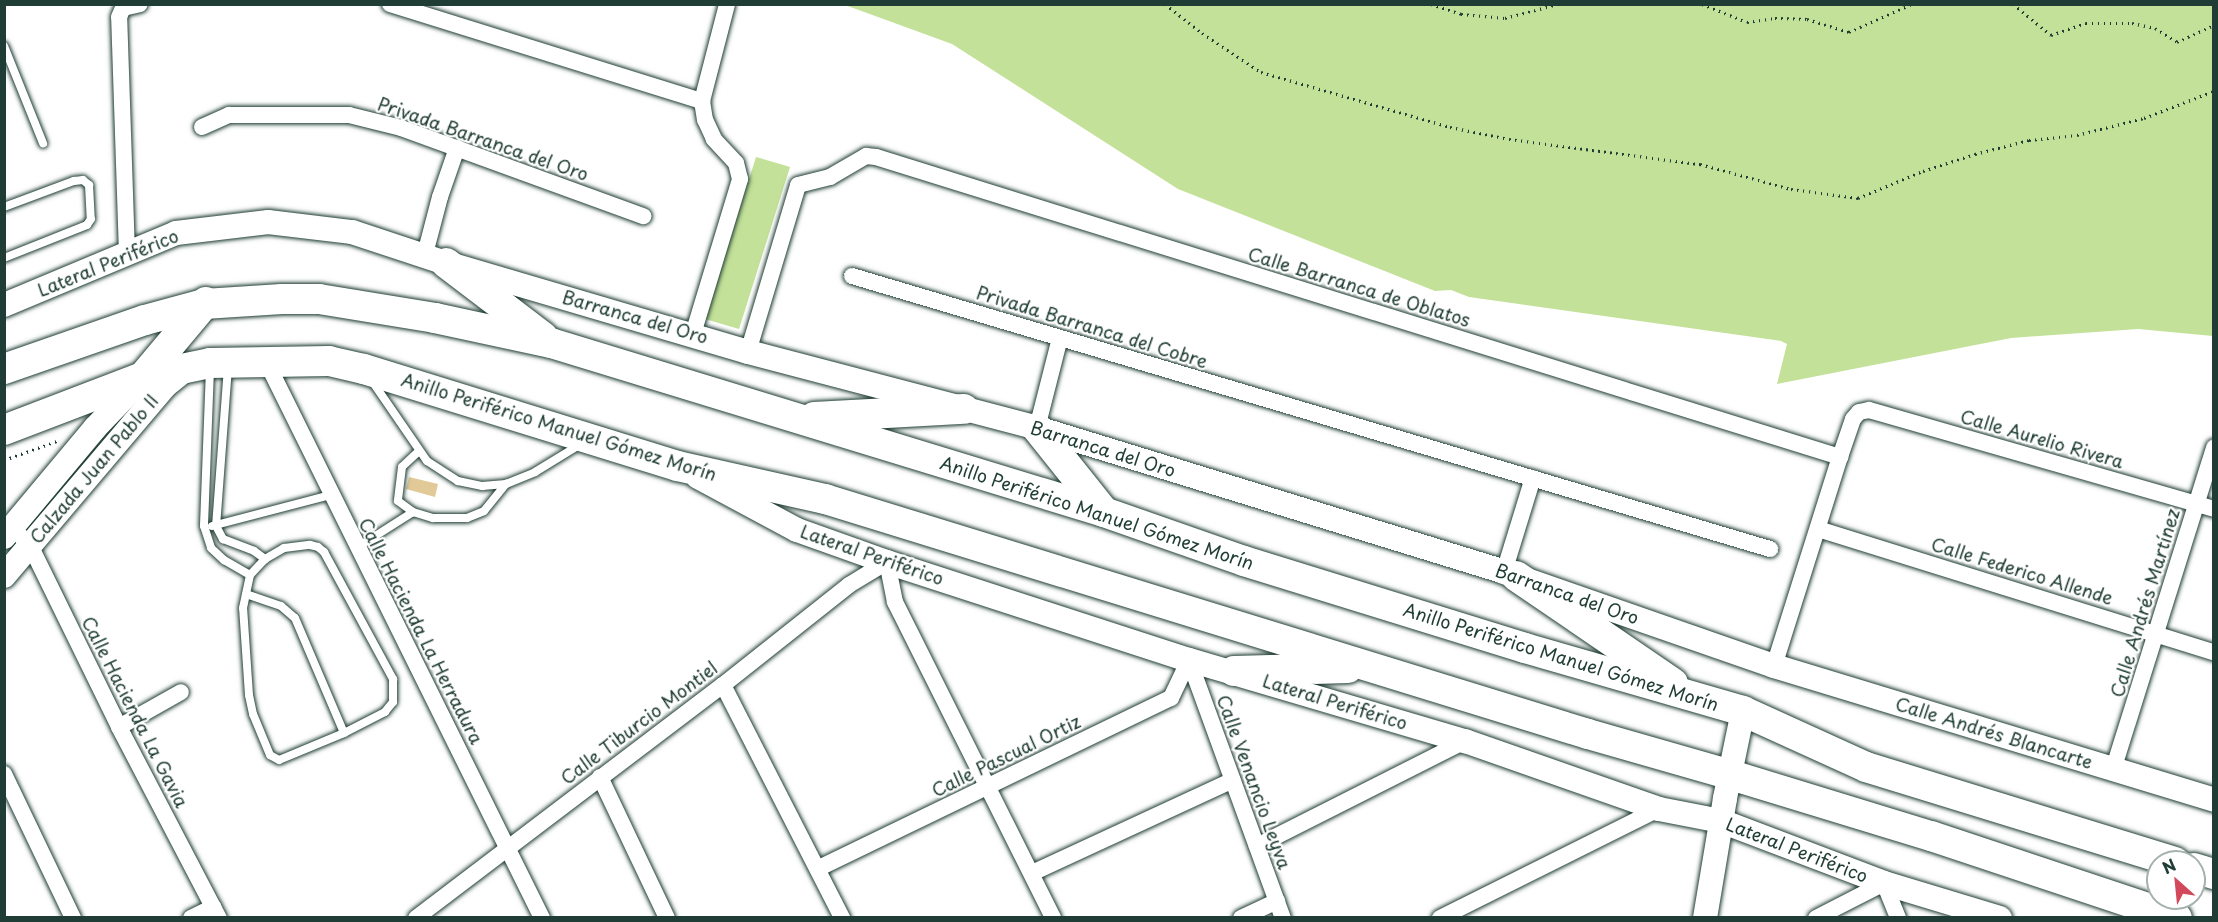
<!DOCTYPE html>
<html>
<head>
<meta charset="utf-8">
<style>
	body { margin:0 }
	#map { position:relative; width:2218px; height:922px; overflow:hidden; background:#fff; font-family:"Playpen Sans",sans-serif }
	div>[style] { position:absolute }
	.green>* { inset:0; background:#c3e198 }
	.building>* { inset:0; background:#e2c998 }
	.path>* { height:3px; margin-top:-1.5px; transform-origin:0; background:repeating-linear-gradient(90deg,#1f3d34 0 1.5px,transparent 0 6px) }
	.roads { filter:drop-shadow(0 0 2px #1f3d34) drop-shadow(0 0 2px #1f3d34) }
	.lane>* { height:8px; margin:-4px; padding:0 4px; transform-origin:4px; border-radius:4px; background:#fff }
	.street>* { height:16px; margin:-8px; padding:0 8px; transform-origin:8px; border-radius:8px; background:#fff }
	.secondary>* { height:24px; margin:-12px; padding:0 12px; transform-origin:12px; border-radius:12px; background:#fff }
	.highway>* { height:30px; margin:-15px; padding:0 15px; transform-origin:15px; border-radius:15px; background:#fff }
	span { translate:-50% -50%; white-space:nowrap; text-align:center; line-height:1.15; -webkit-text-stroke:4.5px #fff; paint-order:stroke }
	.street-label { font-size:18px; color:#1f3d34 }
	.frame { position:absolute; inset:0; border:6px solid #1f3d34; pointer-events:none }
	.north { position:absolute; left:2146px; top:850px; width:60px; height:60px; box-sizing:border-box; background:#fff; border:2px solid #a5b1ae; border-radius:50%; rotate:333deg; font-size:16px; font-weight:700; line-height:24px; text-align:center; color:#1f3d34 }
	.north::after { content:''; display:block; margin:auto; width:21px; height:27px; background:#d1495b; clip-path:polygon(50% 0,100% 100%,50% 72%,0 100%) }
</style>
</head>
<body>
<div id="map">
	<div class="green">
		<div style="clip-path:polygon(845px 5px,2213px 5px,2213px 336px,2138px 329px,2011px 338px,1777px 384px,1787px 344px,1781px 341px,1469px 297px,1451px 290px,1435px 291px,1178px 189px,952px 44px)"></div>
		<div style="clip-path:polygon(756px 157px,790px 167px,739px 329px,705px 319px)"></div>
	</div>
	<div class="building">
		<div style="clip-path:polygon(409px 477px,438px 484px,435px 497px,406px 489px)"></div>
	</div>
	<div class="path">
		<div style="left:1165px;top:4px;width:47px;rotate:38.1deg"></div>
		<div style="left:1202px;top:33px;width:71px;rotate:33.5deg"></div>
		<div style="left:1261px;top:72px;width:197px;rotate:16.2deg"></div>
		<div style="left:1450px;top:127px;width:60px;rotate:11.5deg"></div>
		<div style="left:1509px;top:139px;width:193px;rotate:7.5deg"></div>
		<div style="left:1700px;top:164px;width:94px;rotate:15.4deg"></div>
		<div style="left:1791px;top:189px;width:68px;rotate:7.7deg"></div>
		<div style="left:1858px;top:198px;width:70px;rotate:-22.6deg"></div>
		<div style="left:1923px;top:171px;width:55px;rotate:-18.1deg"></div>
		<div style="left:1975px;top:154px;width:56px;rotate:-14.5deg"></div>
		<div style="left:2029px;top:140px;width:48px;rotate:-5.9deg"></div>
		<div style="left:2077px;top:135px;width:69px;rotate:-14.2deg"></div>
		<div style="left:2144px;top:118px;width:75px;rotate:-21.1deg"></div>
		<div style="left:1431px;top:4px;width:32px;rotate:18deg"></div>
		<div style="left:1461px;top:14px;width:44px;rotate:5.2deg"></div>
		<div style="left:1505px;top:18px;width:55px;rotate:-14.8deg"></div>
		<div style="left:1702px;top:4px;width:48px;rotate:21.8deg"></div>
		<div style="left:1747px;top:22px;width:28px;rotate:-8deg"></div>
		<div style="left:1775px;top:18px;width:32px;rotate:2deg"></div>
		<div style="left:1807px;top:19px;width:44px;rotate:17.2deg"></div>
		<div style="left:1849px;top:32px;width:69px;rotate:-24deg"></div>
		<div style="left:2013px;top:4px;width:49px;rotate:39.2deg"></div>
		<div style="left:2051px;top:35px;width:37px;rotate:-19deg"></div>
		<div style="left:2086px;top:23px;width:46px"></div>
		<div style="left:2132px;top:23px;width:24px;rotate:12deg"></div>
		<div style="left:2155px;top:28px;width:26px;rotate:32deg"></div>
		<div style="left:2177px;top:42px;width:41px;rotate:-24.7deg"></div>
		<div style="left:4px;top:460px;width:56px;rotate:-19.7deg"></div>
	</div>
	<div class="roads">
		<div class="lane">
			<div style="left:4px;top:46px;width:105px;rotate:68.1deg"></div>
			<div style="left:4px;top:207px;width:75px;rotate:-20.4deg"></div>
			<div style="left:74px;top:181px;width:9px;rotate:-6deg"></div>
			<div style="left:83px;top:180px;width:8px;rotate:40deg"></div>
			<div style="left:89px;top:185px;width:34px;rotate:87deg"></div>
			<div style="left:91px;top:219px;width:7px;rotate:124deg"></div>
			<div style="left:87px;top:225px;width:89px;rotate:158.3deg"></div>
			<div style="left:228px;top:367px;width:159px;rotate:94.3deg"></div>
			<div style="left:216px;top:526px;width:15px;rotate:62deg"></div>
			<div style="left:223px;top:539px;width:33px;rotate:21deg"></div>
			<div style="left:254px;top:551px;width:14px;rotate:36deg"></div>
			<div style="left:210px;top:369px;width:157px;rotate:92.2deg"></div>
			<div style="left:204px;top:526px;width:23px;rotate:72deg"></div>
			<div style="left:211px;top:548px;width:18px;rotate:43deg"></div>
			<div style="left:224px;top:560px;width:30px;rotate:30deg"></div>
			<div style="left:372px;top:381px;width:97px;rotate:55.5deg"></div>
			<div style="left:427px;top:461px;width:37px;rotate:33deg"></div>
			<div style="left:458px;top:481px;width:25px;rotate:12deg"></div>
			<div style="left:482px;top:486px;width:24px;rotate:-5deg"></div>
			<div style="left:506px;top:484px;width:31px;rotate:-22deg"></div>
			<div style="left:535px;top:472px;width:52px;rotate:-31.5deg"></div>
			<div style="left:419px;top:451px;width:23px;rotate:137deg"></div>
			<div style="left:402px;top:467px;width:34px;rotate:97deg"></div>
			<div style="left:398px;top:501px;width:19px;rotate:36deg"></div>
			<div style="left:413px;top:512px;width:21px;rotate:17deg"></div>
			<div style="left:433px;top:518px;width:34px"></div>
			<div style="left:467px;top:518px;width:18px;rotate:-22deg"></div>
			<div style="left:484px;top:511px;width:35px;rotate:-51deg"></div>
			<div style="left:212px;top:526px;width:122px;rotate:-14.7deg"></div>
			<div style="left:310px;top:545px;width:8px;rotate:14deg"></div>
			<div style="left:318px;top:547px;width:8px;rotate:40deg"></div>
			<div style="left:324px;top:552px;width:145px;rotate:61.5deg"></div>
			<div style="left:393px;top:679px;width:23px;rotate:90deg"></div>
			<div style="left:393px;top:702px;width:13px;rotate:129deg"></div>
			<div style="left:385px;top:712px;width:46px;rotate:152.9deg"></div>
			<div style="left:344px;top:733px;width:70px;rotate:157.4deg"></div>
			<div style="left:279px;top:760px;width:10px;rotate:-151deg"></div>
			<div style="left:270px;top:755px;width:44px;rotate:-112.5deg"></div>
			<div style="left:253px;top:714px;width:19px;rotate:-102deg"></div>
			<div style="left:249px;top:695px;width:87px;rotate:-93.9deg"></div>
			<div style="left:243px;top:608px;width:34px;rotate:-78deg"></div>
			<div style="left:250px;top:575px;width:22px;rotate:-47deg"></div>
			<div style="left:265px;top:559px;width:22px;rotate:-30deg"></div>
			<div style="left:284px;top:548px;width:26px;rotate:-7deg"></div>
			<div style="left:358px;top:547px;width:65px;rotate:-32.5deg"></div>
			<div style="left:246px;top:594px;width:37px;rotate:19deg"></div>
			<div style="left:281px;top:606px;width:18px;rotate:41deg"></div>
			<div style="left:295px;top:618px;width:125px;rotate:66.9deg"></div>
		</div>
		<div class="street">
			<div style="left:390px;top:4px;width:327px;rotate:17.3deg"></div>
			<div style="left:202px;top:127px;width:30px;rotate:-24deg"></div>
			<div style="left:229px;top:115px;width:120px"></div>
			<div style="left:349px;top:115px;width:54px;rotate:14deg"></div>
			<div style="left:401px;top:128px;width:258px;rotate:20deg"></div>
			<div style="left:127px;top:254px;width:237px;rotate:-91.9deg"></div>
			<div style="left:119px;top:17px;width:10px;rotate:-66deg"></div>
			<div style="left:123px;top:8px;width:17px;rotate:-13deg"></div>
			<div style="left:425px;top:254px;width:59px;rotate:-75.3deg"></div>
			<div style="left:440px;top:197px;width:52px;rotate:-70.9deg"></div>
			<div style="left:852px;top:276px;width:958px;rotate:16.56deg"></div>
			<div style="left:693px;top:334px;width:162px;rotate:-73.1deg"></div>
			<div style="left:740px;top:179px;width:16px;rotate:-104deg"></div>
			<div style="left:736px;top:163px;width:33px;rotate:-133deg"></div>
			<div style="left:714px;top:139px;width:21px;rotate:-115deg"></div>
			<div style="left:705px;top:120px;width:19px;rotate:-99deg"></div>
			<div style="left:702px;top:101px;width:100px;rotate:-75.5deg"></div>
			<div style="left:748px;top:352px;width:174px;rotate:-73.3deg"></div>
			<div style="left:798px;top:185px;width:33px;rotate:-14deg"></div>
			<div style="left:830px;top:177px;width:42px;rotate:-30.3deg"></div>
			<div style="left:866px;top:156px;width:10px;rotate:6deg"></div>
			<div style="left:876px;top:157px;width:1010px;rotate:17.29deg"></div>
			<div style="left:266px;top:361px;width:622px;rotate:63.64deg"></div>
			<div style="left:1037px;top:428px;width:93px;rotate:-75.7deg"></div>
			<div style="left:12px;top:528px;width:25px;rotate:43deg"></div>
			<div style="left:30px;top:545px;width:203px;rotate:63.9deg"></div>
			<div style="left:119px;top:727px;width:216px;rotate:62.4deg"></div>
			<div style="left:1818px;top:529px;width:415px;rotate:17.3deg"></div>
			<div style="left:1504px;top:572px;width:98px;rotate:-72.9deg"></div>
			<div style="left:1189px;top:660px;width:275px;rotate:70deg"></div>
			<div style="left:1774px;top:666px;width:219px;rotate:-72.5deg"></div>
			<div style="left:1840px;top:457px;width:40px;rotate:-71.1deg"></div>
			<div style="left:1853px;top:419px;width:9px;rotate:-49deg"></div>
			<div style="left:1859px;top:412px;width:10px;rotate:-11deg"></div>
			<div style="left:1869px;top:410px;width:359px;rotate:16deg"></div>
			<div style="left:723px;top:685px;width:262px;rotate:62.9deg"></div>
			<div style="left:119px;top:727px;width:71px;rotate:-29.4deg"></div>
			<div style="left:2113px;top:770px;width:338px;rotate:-72.6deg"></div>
			<div style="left:4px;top:774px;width:160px;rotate:64.4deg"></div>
			<div style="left:600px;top:777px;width:156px;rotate:64.6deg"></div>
			<div style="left:1257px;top:846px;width:233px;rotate:-26.8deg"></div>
			<div style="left:819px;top:868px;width:391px;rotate:-25.8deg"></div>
			<div style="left:1171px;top:698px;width:42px;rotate:-64.7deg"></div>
			<div style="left:1032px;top:873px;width:221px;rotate:-24.8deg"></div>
			<div style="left:191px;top:918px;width:25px;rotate:-26deg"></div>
			<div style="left:416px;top:918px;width:385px;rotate:-37.2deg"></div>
			<div style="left:723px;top:685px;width:161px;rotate:-38.4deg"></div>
			<div style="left:849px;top:585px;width:44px;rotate:-31.2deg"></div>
			<div style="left:887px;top:562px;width:41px;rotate:78.7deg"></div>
			<div style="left:895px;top:602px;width:353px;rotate:63.4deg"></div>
			<div style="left:1241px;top:918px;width:40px;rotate:-25deg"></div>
			<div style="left:1440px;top:918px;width:245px;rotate:-26.5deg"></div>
			<div style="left:1816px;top:918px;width:76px;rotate:-27.2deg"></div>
			<div style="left:1884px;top:883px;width:38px;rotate:68deg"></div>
		</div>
		<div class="secondary">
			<div style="left:4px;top:305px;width:186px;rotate:-22.7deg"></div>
			<div style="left:176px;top:233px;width:93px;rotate:-6.8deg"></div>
			<div style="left:268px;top:222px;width:85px;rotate:6.8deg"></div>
			<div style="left:352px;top:232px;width:99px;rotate:18.3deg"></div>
			<div style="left:446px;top:263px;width:315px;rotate:16.4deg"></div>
			<div style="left:748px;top:352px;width:299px;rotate:14.7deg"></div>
			<div style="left:1037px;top:428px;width:489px;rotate:17.1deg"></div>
			<div style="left:1504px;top:572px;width:286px;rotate:19.2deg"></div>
			<div style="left:1774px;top:666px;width:460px;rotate:16.9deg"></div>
			<div style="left:698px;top:477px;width:112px;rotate:28.2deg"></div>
			<div style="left:797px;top:530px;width:96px;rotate:19.6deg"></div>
			<div style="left:887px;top:562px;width:318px;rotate:18deg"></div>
			<div style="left:1189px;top:660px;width:288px;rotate:16.4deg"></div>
			<div style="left:1465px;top:741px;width:206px;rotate:19.3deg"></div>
			<div style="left:1659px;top:809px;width:63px;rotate:11deg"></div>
			<div style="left:1721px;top:821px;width:174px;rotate:20.8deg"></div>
			<div style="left:1884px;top:883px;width:121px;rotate:16.8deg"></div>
			<div style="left:4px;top:537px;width:142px;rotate:-50.1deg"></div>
			<div style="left:95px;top:428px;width:68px;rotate:-46.2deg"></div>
			<div style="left:4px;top:576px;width:249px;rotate:-49.7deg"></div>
			<div style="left:165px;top:386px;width:28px;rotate:-39deg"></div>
			<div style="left:1705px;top:918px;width:122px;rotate:-80.5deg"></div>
			<div style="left:1725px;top:798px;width:89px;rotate:-78.3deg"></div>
		</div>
		<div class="highway">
			<div style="left:446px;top:263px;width:122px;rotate:37.3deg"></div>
			<div style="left:4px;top:369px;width:149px;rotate:-19.2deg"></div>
			<div style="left:145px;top:320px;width:61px;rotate:-15.2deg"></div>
			<div style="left:204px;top:304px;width:78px;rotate:-3.7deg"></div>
			<div style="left:282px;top:299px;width:37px"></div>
			<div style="left:319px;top:299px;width:118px;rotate:9.3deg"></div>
			<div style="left:435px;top:318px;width:119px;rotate:12.2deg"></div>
			<div style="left:551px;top:343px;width:578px;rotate:16.99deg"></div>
			<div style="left:1104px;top:512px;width:148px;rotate:19.3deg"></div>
			<div style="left:1244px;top:561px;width:294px;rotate:17.2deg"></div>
			<div style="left:1525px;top:648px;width:227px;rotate:16.1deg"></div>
			<div style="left:1743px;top:711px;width:135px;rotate:24.5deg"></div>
			<div style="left:1866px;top:767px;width:323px;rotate:17.1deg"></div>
			<div style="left:143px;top:377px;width:98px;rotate:-50deg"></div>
			<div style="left:814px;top:417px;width:150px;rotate:-3.1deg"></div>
			<div style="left:1037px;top:428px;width:107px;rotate:51.4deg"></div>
			<div style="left:4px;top:430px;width:149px;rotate:-20.9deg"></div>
			<div style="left:143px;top:377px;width:68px;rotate:-11.8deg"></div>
			<div style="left:210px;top:363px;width:119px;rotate:-1deg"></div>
			<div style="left:329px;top:361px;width:36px;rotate:13deg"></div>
			<div style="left:364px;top:369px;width:328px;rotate:17.2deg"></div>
			<div style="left:677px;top:466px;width:152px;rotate:12.6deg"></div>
			<div style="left:825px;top:499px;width:798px;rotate:17.12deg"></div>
			<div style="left:1588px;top:734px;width:149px;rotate:16deg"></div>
			<div style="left:1731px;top:775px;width:209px;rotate:17deg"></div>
			<div style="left:1931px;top:836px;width:259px;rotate:18.4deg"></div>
			<div style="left:1516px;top:576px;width:190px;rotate:34.3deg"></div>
			<div style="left:1234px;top:671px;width:114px;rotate:-1.5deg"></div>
			<div style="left:2194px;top:868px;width:21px;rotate:17deg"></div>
		</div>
	</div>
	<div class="street-label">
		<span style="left:483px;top:139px;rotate:19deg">Privada Barranca del Oro</span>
		<span style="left:108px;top:263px;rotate:-22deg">Lateral Periférico</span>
		<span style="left:1359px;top:287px;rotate:17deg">Calle Barranca de Oblatos</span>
		<span style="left:635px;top:317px;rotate:16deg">Barranca del Oro</span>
		<span style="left:1092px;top:327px;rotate:17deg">Privada Barranca del Cobre</span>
		<span style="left:559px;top:427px;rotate:17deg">Anillo Periférico Manuel Gómez Morín</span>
		<span style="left:2042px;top:439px;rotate:16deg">Calle Aurelio Rivera</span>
		<span style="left:1103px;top:449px;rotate:17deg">Barranca del Oro</span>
		<span style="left:94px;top:469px;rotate:-50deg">Calzada Juan Pablo II</span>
		<span style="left:1097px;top:513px;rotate:18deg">Anillo Periférico Manuel Gómez Morín</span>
		<span style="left:872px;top:555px;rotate:19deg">Lateral Periférico</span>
		<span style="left:2022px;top:571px;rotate:17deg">Calle Federico Allende</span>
		<span style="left:1567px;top:594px;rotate:19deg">Barranca del Oro</span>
		<span style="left:2145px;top:603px;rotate:-73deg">Calle Andrés Martínez</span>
		<span style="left:421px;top:631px;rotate:63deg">Calle Hacienda La Herradura</span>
		<span style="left:1561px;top:657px;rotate:17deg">Anillo Periférico Manuel Gómez Morín</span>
		<span style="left:1335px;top:702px;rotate:17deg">Lateral Periférico</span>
		<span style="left:135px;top:712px;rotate:63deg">Calle Hacienda La Gavia</span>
		<span style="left:639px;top:723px;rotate:-37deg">Calle Tiburcio Montiel</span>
		<span style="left:1994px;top:733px;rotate:17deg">Calle Andrés Blancarte</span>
		<span style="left:1006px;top:756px;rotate:-26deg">Calle Pascual Ortiz</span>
		<span style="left:1254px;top:782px;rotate:70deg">Calle Venancio Leyva</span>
		<span style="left:1797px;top:850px;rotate:21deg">Lateral Periférico</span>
	</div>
	<div class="frame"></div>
	<div class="north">N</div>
</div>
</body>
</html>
